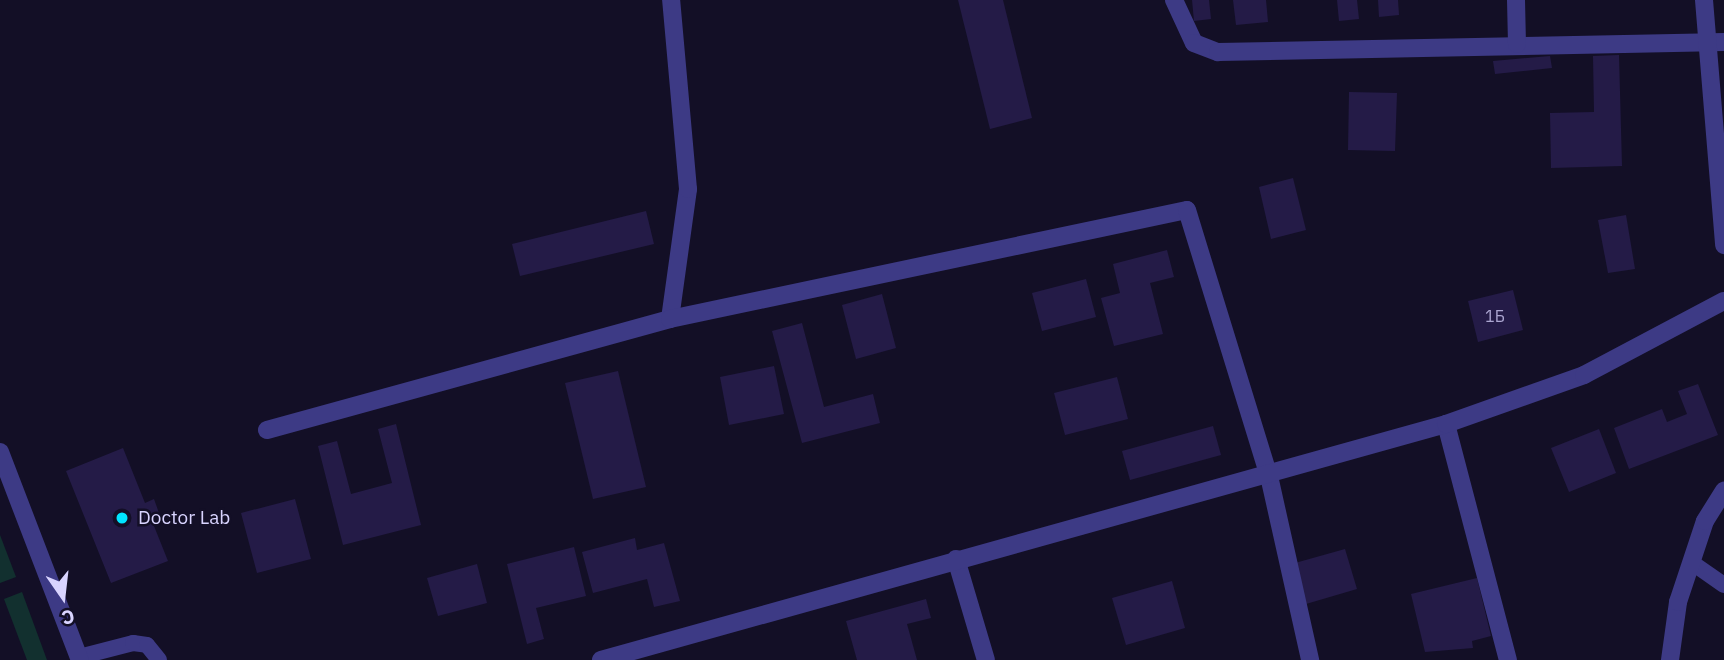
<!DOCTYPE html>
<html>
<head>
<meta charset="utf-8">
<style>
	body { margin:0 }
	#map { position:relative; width:1724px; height:660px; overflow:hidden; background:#130f26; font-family:"IBM Plex Sans",sans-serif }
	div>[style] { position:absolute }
	.green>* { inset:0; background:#12302f }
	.building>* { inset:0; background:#241b47 }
	.service>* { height:16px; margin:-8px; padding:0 8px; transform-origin:8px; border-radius:8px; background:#3d3a85 }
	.minor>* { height:18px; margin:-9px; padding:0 9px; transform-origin:9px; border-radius:9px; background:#3d3a85 }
	.tertiary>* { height:18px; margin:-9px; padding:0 9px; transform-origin:9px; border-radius:9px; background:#3d3a85 }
	.dots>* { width:19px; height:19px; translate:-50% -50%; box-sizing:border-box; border:4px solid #130f26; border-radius:50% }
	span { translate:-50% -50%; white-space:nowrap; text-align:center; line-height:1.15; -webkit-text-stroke:5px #130f26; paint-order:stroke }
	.number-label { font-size:16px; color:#aca6d1 }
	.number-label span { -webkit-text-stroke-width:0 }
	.poi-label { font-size:19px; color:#d9d4ff }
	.left { translate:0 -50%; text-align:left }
	.north { position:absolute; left:28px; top:562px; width:70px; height:70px; -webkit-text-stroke:5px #130f26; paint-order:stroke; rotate:166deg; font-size:19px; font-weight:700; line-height:28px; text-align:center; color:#d9d4ff }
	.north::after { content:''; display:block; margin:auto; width:24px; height:32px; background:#d9d4ff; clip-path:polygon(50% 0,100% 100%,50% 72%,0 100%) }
</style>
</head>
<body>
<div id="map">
	<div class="green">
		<div style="clip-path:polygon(0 535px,16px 577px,0 583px)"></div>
		<div style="clip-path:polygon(22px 592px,47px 660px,27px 660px,4px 599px)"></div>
	</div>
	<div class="building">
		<div style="clip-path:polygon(958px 0,1003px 0,1032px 118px,990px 129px)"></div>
		<div style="clip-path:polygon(1192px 0,1209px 0,1211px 19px,1194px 21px)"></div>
		<div style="clip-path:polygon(1233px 0,1266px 0,1268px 22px,1236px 25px)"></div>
		<div style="clip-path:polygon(1337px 0,1357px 0,1359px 19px,1339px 21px)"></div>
		<div style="clip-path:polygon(1378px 0,1398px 0,1399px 15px,1379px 17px)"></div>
		<div style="clip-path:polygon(1619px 55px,1622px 166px,1551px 168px,1550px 113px,1594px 112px,1593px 56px)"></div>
		<div style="clip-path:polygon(1550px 56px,1552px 68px,1495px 74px,1493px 61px)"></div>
		<div style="clip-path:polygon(1349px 92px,1397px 93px,1395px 151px,1348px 150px)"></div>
		<div style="clip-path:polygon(1293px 178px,1306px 230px,1271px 239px,1259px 187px)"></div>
		<div style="clip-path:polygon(646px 211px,654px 244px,520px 276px,512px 244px)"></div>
		<div style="clip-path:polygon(1626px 215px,1635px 269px,1608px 273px,1598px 220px)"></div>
		<div style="clip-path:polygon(1167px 250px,1174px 277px,1150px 283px,1163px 334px,1114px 346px,1101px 298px,1120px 293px,1113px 264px)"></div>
		<div style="clip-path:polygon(1086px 279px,1096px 317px,1042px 331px,1032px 293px)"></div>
		<div style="clip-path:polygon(1513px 290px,1523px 330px,1478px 342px,1468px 301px)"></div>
		<div style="clip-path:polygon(882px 294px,896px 348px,856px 359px,842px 305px)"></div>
		<div style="clip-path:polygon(802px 323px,824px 407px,873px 394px,880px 423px,802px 443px,772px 331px)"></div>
		<div style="clip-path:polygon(774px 366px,784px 414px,729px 425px,720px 377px)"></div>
		<div style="clip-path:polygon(618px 371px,646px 487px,593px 499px,565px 383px)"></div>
		<div style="clip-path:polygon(1117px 377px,1128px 419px,1065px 435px,1054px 393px)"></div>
		<div style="clip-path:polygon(1698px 384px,1718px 435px,1629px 469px,1614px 428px,1662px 409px,1667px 422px,1687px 414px,1678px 391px)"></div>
		<div style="clip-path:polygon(396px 424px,421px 525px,343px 545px,318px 446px,337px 441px,351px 494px,392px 483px,378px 429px)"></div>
		<div style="clip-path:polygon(1213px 426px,1221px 455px,1130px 480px,1122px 451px)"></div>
		<div style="clip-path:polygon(1599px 429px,1616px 473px,1569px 492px,1551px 448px)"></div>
		<div style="clip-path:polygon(123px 448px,145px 503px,154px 499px,159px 513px,150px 516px,168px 561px,111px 583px,66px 471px)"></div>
		<div style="clip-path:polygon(295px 499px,311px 559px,257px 573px,241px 513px)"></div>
		<div style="clip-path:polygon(635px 538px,637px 550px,664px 543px,680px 601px,654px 607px,647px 579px,593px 593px,582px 552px)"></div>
		<div style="clip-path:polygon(574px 547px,586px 596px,536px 608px,544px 639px,527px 644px,507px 564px)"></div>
		<div style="clip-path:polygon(1345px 549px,1357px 589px,1306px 604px,1295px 563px)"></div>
		<div style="clip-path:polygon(477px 564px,487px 603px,438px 616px,427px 578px)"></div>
		<div style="clip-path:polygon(1477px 578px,1491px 636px,1472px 641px,1473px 648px,1425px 652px,1411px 594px)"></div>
		<div style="clip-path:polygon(1172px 581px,1185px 628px,1126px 645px,1112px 598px)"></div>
		<div style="clip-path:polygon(926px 599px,931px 618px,907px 624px,917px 660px,857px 660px,846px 621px)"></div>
	</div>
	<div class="service">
		<div style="left:1691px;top:562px;width:40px;rotate:34.9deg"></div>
		<div style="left:79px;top:657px;width:56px;rotate:-14.5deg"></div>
		<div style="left:133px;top:643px;width:14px;rotate:8deg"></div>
		<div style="left:147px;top:645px;width:19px;rotate:51deg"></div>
	</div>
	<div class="minor">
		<div style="left:1174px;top:0;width:47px;rotate:65.1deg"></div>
		<div style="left:1194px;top:43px;width:26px;rotate:21deg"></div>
		<div style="left:1218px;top:52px;width:506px;rotate:-1.13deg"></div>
		<div style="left:1516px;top:0;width:44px;rotate:88.7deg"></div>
		<div style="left:670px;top:319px;width:131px;rotate:-82.1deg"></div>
		<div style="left:688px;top:189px;width:190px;rotate:-95.1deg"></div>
		<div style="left:1446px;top:424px;width:244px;rotate:75.3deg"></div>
		<div style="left:267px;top:430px;width:418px;rotate:-15.4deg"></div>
		<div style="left:670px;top:319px;width:528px;rotate:-11.91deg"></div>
		<div style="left:1187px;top:210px;width:278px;rotate:72.9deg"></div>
		<div style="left:1269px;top:476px;width:189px;rotate:77.4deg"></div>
		<div style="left:956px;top:559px;width:105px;rotate:73.5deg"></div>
		<div style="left:601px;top:660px;width:877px;rotate:-15.6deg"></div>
		<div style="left:1446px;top:424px;width:146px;rotate:-19.5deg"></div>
		<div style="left:1584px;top:375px;width:158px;rotate:-27.9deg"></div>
		<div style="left:1670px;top:660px;width:59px;rotate:-82.1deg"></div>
		<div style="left:1678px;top:602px;width:85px;rotate:-71.6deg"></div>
		<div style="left:1705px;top:521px;width:36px;rotate:-58deg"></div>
	</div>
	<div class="tertiary">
		<div style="left:1704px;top:0;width:246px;rotate:85.3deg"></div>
		<div style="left:0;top:452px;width:223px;rotate:69deg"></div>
	</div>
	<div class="dots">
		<div style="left:122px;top:518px;background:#00e5ff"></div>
	</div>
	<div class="number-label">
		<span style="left:1495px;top:316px">1Б</span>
	</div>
	<div class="poi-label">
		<span class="left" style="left:138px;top:518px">Doctor Lab</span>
	</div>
	<div class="north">С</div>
</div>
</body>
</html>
